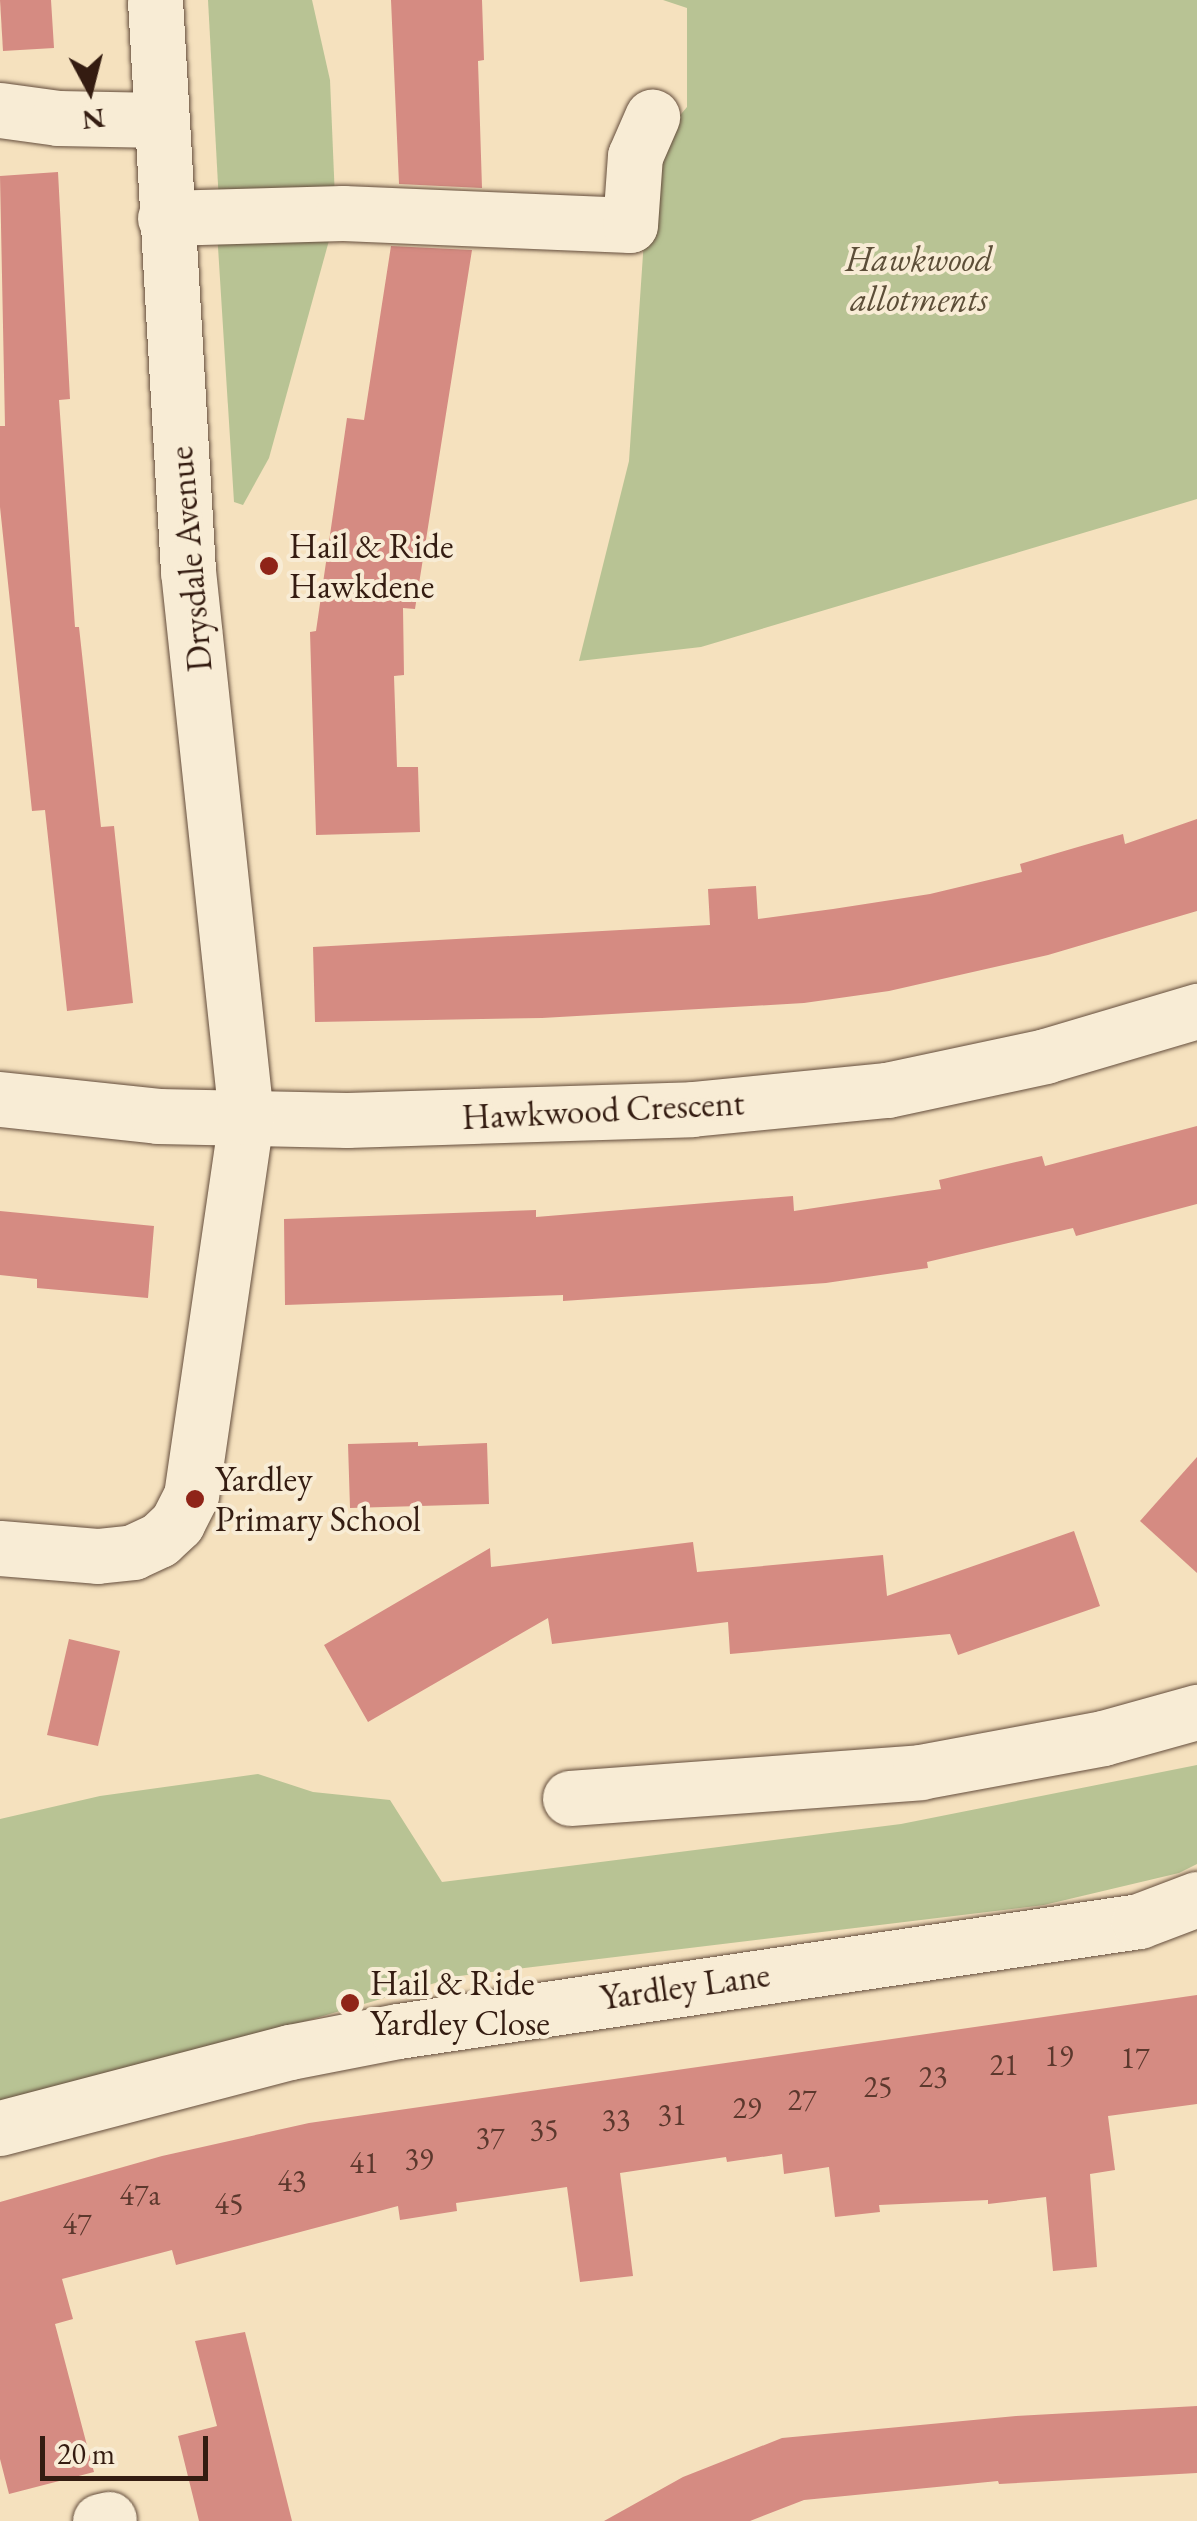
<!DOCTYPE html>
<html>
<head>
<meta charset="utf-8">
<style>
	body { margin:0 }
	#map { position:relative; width:1197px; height:2521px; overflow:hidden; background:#f5e1be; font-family:"EB Garamond",serif }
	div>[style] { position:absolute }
	.green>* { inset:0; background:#b8c394 }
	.building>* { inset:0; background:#d58b82 }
	.roads { filter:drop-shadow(0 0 2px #644d3c) drop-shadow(0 0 2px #644d3c) }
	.minor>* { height:55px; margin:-27.5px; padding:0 27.5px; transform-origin:27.5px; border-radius:27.5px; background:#f8ecd5 }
	.dots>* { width:28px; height:28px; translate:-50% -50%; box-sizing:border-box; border:5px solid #f8ecd5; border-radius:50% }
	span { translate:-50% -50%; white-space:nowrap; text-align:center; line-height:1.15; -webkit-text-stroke:8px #f8ecd5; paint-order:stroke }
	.number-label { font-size:30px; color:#5c382d }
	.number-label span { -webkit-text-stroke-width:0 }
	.park-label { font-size:35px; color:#5c4e38; font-style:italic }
	.poi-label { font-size:35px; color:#341c11 }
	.left { translate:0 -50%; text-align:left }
	.street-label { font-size:35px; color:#341c11 }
	.north { position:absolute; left:40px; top:40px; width:100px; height:100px; -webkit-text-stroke:8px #f8ecd5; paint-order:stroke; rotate:173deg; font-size:28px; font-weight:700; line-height:40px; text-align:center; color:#341c11 }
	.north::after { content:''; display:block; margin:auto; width:35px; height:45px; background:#341c11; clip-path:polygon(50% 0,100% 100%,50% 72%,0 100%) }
	.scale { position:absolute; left:40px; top:2436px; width:168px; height:45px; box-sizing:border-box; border:5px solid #341c11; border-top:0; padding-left:12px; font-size:30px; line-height:35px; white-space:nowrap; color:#341c11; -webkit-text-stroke:8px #f8ecd5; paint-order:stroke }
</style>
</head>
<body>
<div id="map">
	<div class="green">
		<div style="clip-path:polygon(208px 0,312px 0,330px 80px,335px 199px,219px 203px)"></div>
		<div style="clip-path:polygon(663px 0,1197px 0,1197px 499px,701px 647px,579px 661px,629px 461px,650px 151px,687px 107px,687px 8px)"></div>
		<div style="clip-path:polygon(333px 226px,269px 458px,243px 505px,234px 502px,217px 231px)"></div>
		<div style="clip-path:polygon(1197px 1765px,1197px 1864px,1179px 1873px,1044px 1905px,459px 1976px,0 2111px,0 1819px,100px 1796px,258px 1774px,313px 1792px,390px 1800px,442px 1882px,901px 1824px)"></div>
	</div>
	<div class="building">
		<div style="clip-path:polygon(0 0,51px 0,54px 48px,3px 51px)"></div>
		<div style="clip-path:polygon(391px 0,482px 0,484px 60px,478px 61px,482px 188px,399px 184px)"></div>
		<div style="clip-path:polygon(58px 172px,70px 399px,59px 400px,75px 627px,79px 627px,101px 827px,114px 826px,133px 1003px,67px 1011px,45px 810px,32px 811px,0 507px,0 426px,5px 426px,0 176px)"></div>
		<div style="clip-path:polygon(391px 246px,472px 250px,415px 609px,403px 608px,404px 675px,394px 676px,397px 767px,418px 767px,420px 832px,316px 835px,310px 632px,316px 631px,347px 418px,364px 420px)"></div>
		<div style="clip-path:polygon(1197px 819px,1197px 911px,1048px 955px,889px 991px,804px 1003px,542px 1018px,315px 1022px,313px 947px,710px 925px,708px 889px,756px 886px,758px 919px,833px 909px,930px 894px,1022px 872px,1020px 864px,1071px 849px,1123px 834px,1125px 844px)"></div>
		<div style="clip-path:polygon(1197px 1126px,1197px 1204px,1076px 1236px,1073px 1228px,927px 1262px,928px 1268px,826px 1283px,563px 1301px,563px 1295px,285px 1305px,284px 1219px,536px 1210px,536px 1217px,793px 1196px,794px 1211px,941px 1189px,939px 1180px,1042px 1156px,1045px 1166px)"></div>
		<div style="clip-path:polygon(0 1211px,154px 1226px,148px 1298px,37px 1288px,37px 1279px,0 1275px)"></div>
		<div style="clip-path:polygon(418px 1442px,418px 1446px,487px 1443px,489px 1504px,350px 1508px,348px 1444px)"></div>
		<div style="clip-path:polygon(1197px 1457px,1197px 1573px,1140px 1521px)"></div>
		<div style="clip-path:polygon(1074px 1531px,1100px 1606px,958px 1655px,950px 1634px,730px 1654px,728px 1622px,552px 1644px,548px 1618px,368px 1722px,324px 1645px,490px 1548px,491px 1567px,693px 1542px,697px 1572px,883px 1555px,887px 1596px)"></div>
		<div style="clip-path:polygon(69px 1639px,120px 1651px,98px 1746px,47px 1735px)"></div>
		<div style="clip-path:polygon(1197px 1995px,1197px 2104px,1108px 2116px,1115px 2170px,1090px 2174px,1097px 2267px,1053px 2271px,1046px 2197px,988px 2204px,988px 2200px,879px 2205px,880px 2212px,835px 2217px,829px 2167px,784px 2174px,782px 2154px,727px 2162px,726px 2157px,620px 2173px,633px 2276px,580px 2282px,567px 2187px,456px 2203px,457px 2211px,400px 2220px,398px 2206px,176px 2265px,172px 2250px,62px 2279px,73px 2319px,55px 2324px,94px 2472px,9px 2494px,0 2459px,0 2202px,162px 2156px,309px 2123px)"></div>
		<div style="clip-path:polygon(245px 2332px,280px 2473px,292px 2521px,199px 2521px,178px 2436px,217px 2426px,195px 2341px)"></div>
		<div style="clip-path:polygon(1197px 2406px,1197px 2473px,999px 2484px,998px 2481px,804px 2500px,750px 2521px,604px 2521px,683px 2477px,782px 2438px,1016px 2416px)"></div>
	</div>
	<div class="roads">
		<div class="minor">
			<div style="left:0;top:110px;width:59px;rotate:7.9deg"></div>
			<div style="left:58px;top:118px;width:103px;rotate:1.1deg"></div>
			<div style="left:165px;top:218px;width:178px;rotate:-1.6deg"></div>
			<div style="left:343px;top:213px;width:287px;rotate:2.4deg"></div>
			<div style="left:630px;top:225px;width:69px;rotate:-85.9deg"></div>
			<div style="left:635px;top:156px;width:43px;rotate:-66.4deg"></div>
			<div style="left:0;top:1099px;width:159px;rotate:6.1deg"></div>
			<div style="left:158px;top:1116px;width:189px;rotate:1.2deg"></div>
			<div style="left:347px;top:1120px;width:345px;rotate:-1.8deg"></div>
			<div style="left:692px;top:1109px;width:196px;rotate:-5.6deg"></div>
			<div style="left:887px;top:1090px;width:162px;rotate:-12.1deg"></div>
			<div style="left:1045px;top:1056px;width:159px;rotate:-16.5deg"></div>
			<div style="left:0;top:1548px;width:97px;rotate:4.7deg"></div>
			<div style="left:97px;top:1556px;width:36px;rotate:-6deg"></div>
			<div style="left:133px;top:1552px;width:29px;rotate:-25deg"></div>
			<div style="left:159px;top:1540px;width:25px;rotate:-43deg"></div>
			<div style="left:177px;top:1523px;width:30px;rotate:-63deg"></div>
			<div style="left:191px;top:1496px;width:383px;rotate:-81.7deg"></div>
			<div style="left:246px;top:1117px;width:549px;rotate:-96.06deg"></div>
			<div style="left:188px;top:571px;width:572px;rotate:-93.31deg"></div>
			<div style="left:570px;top:1798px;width:351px;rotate:-4.2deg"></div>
			<div style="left:920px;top:1772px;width:186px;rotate:-10.5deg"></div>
			<div style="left:1103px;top:1738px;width:98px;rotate:-15.5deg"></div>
			<div style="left:0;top:2128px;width:300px;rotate:-14.7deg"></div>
			<div style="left:290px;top:2052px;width:110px;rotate:-11deg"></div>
			<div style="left:398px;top:2031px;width:749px;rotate:-8.44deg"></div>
			<div style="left:1139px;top:1921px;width:62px;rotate:-20.8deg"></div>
			<div style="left:100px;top:2521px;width:9px;rotate:-13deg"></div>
		</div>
	</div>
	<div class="dots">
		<div style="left:269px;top:566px;background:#8f2418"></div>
		<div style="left:195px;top:1499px;background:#8f2418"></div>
		<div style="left:350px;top:2003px;background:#8f2418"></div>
	</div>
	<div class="number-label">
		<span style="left:1059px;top:2056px">19</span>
		<span style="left:1135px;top:2058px">17</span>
		<span style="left:1004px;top:2065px">21</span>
		<span style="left:933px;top:2077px">23</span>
		<span style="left:878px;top:2087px">25</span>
		<span style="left:802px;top:2100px">27</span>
		<span style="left:747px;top:2108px">29</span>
		<span style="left:672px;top:2115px">31</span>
		<span style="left:616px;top:2120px">33</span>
		<span style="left:544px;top:2130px">35</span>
		<span style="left:490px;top:2138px">37</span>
		<span style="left:419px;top:2159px">39</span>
		<span style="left:364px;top:2163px">41</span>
		<span style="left:292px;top:2181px">43</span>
		<span style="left:140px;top:2195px">47a</span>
		<span style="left:229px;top:2204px">45</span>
		<span style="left:77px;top:2224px">47</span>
	</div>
	<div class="park-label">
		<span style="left:919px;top:279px">Hawkwood<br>allotments</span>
	</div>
	<div class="poi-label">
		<span class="left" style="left:289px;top:566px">Hail &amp; Ride<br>Hawkdene</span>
		<span class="left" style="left:215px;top:1499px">Yardley<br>Primary School</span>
		<span class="left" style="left:370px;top:2003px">Hail &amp; Ride<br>Yardley Close</span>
	</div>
	<div class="street-label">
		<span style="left:190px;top:559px;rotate:-95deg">Drysdale Avenue</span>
		<span style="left:603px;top:1110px;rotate:-3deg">Hawkwood Crescent</span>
		<span style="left:685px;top:1986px;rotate:-8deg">Yardley Lane</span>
	</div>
	<div class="north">N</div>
	<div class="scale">20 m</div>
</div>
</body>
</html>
